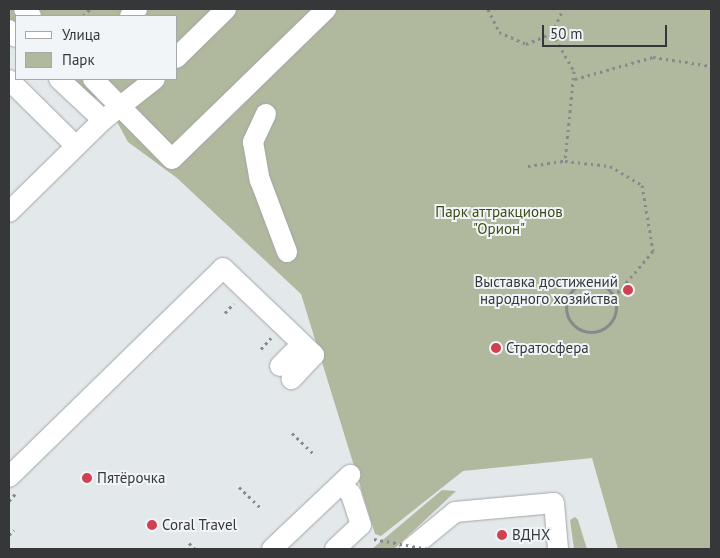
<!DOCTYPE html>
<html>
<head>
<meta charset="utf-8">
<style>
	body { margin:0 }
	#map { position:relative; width:720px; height:558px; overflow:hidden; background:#e3e8eb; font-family:"PT Sans",sans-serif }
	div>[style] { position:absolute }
	.green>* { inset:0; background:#b0b89d }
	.path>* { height:3px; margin-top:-1.5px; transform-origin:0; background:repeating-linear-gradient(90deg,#878a8c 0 2.5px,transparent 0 6.5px) }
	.path>.ring { margin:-1.5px; padding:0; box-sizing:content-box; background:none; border:3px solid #878a8c; border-radius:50% }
	.roads { filter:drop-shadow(0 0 1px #a2a6a9) drop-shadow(0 0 1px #a2a6a9) }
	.minor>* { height:20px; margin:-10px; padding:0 10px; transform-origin:10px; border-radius:10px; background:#fff }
	.path-bridge>* { height:3px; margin-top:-1.5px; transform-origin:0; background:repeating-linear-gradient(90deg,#878a8c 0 2.5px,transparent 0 6.5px) }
	.dots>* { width:14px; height:14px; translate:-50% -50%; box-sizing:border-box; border:2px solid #f1f5f8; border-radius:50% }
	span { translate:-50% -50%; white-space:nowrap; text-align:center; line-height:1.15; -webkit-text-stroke:4px #f1f5f8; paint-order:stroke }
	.park-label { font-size:15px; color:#3e4914 }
	.poi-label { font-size:15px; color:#363739 }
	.right { translate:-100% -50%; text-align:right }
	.left { translate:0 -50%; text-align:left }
	.frame { position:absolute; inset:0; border:10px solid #363739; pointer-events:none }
	.legend { position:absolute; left:15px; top:15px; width:162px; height:65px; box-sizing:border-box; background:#f1f5f8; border:1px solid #a6a9ac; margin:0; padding:6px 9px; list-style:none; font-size:15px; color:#363739 }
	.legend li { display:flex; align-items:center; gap:10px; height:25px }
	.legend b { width:25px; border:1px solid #a6a9ac }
	.scale { position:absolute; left:542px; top:25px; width:125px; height:22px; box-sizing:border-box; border:2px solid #363739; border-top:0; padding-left:6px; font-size:15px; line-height:18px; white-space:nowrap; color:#363739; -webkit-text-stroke:4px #f1f5f8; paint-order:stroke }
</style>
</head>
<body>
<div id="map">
	<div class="green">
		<div style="clip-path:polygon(9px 9px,711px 9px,711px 549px,618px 549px,592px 458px,463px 471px,381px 536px,375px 534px,301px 294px,177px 178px,128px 142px,103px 96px,90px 99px,69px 79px,176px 79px,176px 16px,16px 16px,16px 27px,9px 19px)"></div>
		<div style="clip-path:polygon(442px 490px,456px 491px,394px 549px,372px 549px)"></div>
		<div style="clip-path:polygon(575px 517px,578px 520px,587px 549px,574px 549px,570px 520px)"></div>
	</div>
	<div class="path">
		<div style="left:488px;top:9px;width:25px;rotate:64deg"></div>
		<div style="left:499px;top:32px;width:30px;rotate:24deg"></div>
		<div style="left:526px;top:44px;width:28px;rotate:-23deg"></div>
		<div style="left:552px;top:33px;width:26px;rotate:-65deg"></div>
		<div style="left:83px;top:16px;width:10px;rotate:-45deg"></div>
		<div style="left:552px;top:33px;width:44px;rotate:59.9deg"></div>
		<div style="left:574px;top:71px;width:90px;rotate:95.7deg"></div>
		<div style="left:575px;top:79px;width:81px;rotate:-15.8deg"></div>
		<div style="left:653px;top:57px;width:59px;rotate:8.8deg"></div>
		<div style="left:528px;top:166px;width:37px;rotate:-8deg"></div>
		<div style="left:565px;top:161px;width:45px;rotate:6.3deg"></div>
		<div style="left:610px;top:166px;width:37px;rotate:31deg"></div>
		<div style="left:642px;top:185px;width:67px;rotate:80.5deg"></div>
		<div style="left:653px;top:251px;width:60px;rotate:130.3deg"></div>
		<div class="ring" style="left:566px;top:282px;width:47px;height:47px"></div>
		<div style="left:225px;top:313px;width:13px;rotate:-48deg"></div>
		<div style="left:261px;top:349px;width:15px;rotate:-48deg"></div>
		<div style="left:292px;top:433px;width:32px;rotate:44deg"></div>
		<div style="left:239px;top:487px;width:29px;rotate:44deg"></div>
		<div style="left:9px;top:501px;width:11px;rotate:-49deg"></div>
		<div style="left:9px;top:535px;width:7px;rotate:-45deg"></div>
		<div style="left:189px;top:543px;width:8px;rotate:45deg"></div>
	</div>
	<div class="roads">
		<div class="minor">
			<div style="left:24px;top:9px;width:10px;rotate:45deg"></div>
			<div style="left:130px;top:16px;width:10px;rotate:-45deg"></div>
			<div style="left:9px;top:30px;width:10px;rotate:45deg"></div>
			<div style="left:176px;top:58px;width:70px;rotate:-44.4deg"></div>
			<div style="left:59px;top:79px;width:60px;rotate:43deg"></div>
			<div style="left:93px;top:79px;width:112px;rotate:45.4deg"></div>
			<div style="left:172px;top:159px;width:215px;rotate:-44.2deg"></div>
			<div style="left:9px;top:80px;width:94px;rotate:44.6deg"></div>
			<div style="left:266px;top:114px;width:31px;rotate:115deg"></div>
			<div style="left:253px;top:142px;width:39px;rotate:80deg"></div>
			<div style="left:260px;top:180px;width:77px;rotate:69.4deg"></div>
			<div style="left:9px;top:212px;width:132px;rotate:-44.4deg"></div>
			<div style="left:103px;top:120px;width:66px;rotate:-38.3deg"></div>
			<div style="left:280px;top:366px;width:31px;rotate:-45deg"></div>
			<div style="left:9px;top:477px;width:299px;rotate:-44.3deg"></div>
			<div style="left:223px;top:268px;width:126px;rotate:43.7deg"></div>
			<div style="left:314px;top:355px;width:33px;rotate:133deg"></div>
			<div style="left:272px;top:549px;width:108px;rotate:-43.5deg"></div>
			<div style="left:335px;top:549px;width:35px;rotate:-43deg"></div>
			<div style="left:361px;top:525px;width:33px;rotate:-108deg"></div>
			<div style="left:351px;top:494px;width:14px;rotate:-135deg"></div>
			<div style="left:410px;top:549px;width:58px;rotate:-39.4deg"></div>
			<div style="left:455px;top:512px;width:99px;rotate:-5.2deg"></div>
			<div style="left:554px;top:503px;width:46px;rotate:85deg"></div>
		</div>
	</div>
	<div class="path-bridge">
		<div style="left:374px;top:539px;width:55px;rotate:10.5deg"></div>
	</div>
	<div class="dots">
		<div style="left:628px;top:290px;background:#d04051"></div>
		<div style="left:496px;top:348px;background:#d04051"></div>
		<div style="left:87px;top:478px;background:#d04051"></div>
		<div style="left:152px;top:525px;background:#d04051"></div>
		<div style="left:502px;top:535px;background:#d04051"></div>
	</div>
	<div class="park-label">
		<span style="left:499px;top:220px">Парк аттракционов<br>"Орион"</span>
	</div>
	<div class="poi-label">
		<span class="right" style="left:618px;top:290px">Выставка достижений<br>народного хозяйства</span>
		<span class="left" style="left:506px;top:348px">Стратосфера</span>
		<span class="left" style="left:97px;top:478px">Пятёрочка</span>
		<span class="left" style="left:162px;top:525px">Coral Travel</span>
		<span class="left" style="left:512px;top:535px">ВДНХ</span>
	</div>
	<div class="frame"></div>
	<ul class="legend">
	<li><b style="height:6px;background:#fff"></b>Улица</li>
	<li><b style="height:14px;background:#b0b89d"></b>Парк</li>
	</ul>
	<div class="scale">50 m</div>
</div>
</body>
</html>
